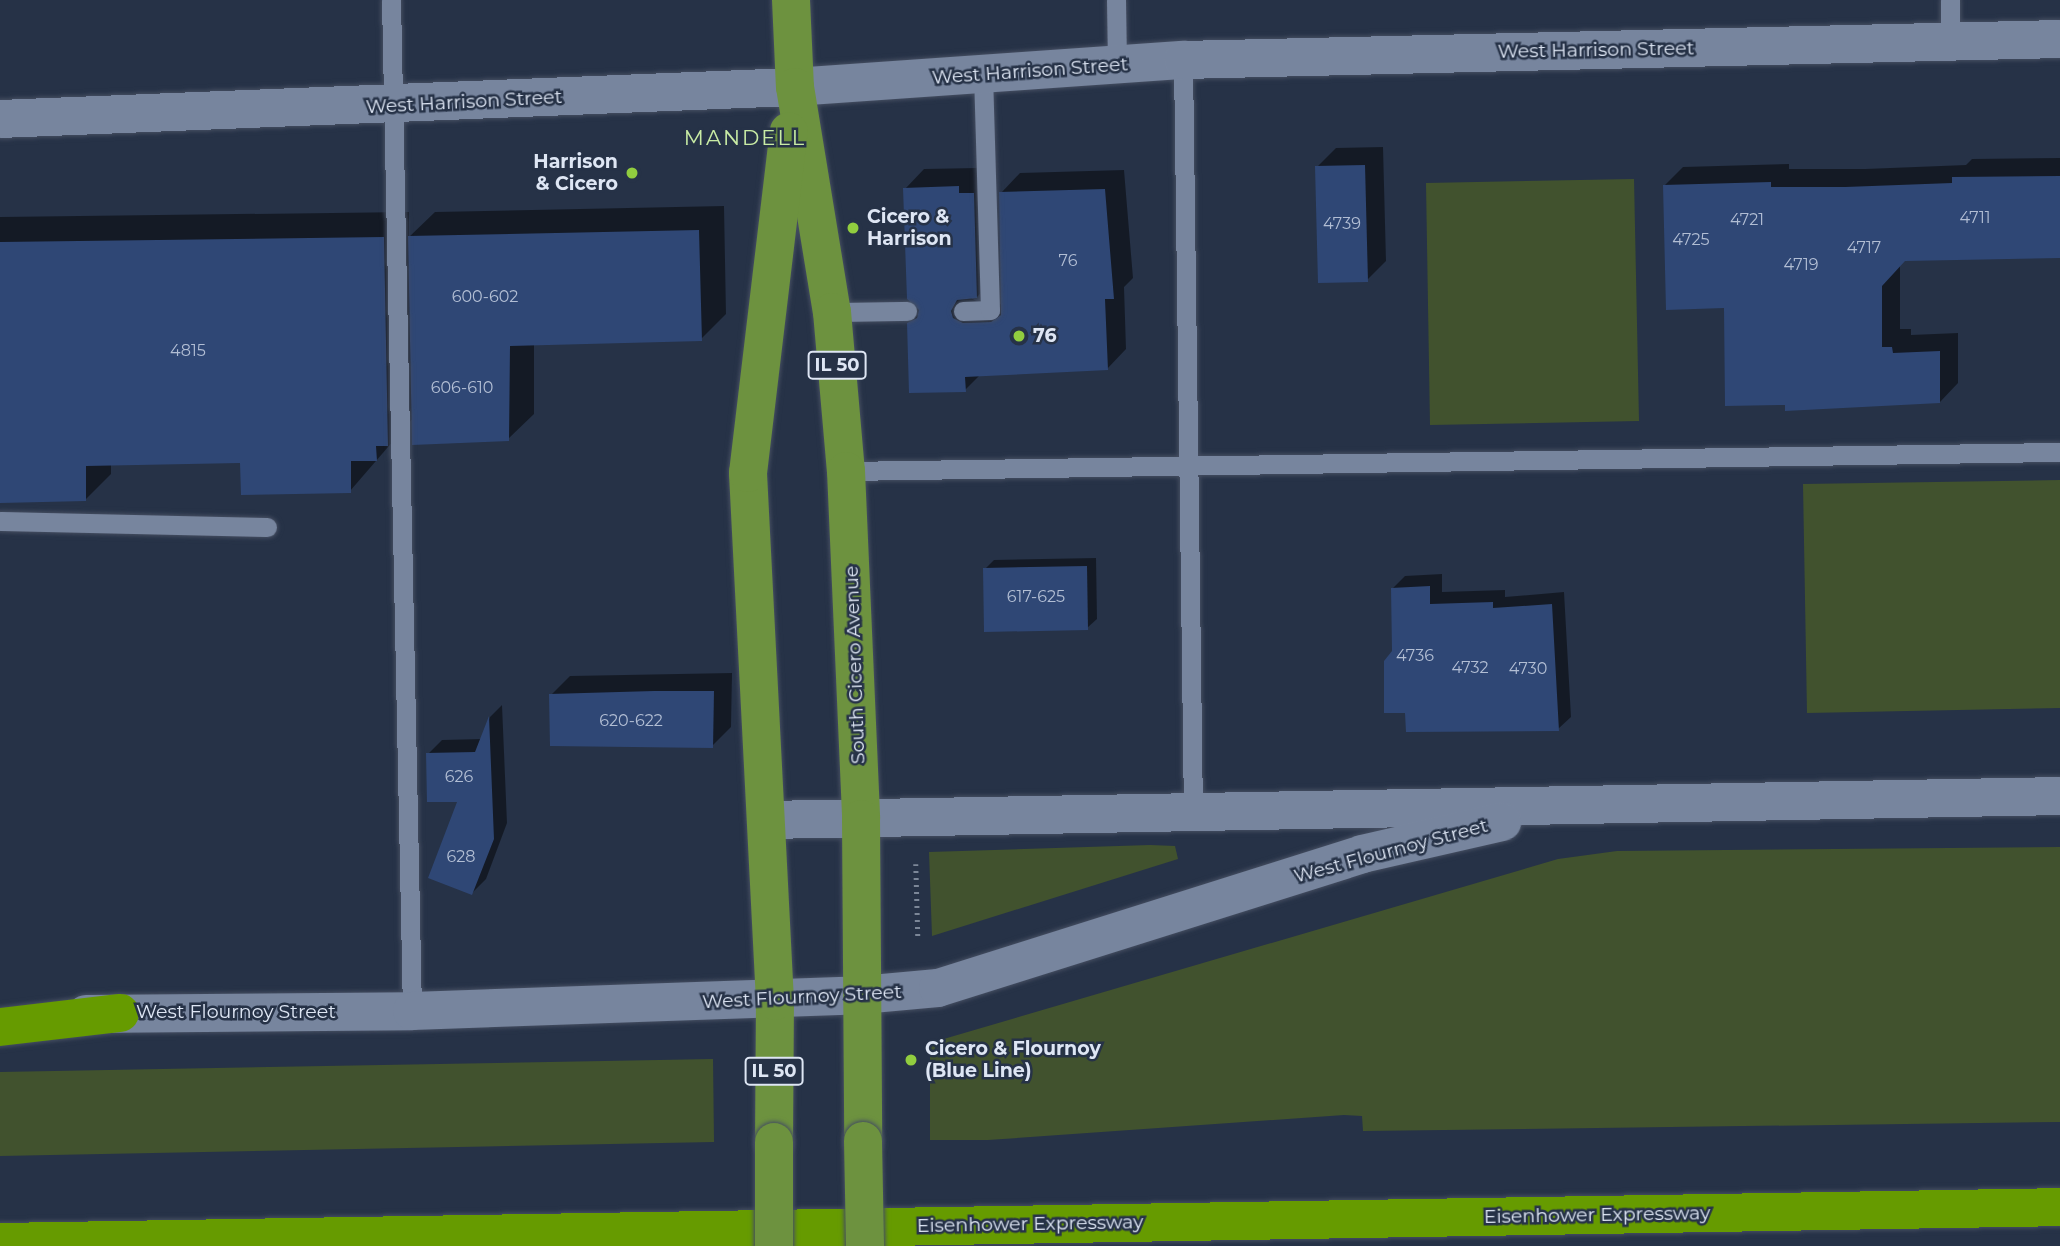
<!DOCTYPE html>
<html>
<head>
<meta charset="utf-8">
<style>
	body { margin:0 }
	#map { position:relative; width:2060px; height:1246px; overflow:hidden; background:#263247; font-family:Montserrat,sans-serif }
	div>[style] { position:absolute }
	.green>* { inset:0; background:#41522e }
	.shadow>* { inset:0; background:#0007 }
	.building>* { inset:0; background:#2f4775 }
	.path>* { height:4.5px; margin-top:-2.25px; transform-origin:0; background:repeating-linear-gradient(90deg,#7c8798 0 2px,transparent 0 7px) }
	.roads { filter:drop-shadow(0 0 2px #454e61) drop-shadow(0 0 2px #454e61) }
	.service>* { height:19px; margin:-9.5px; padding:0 9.5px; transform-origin:9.5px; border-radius:9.5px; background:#77859e }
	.minor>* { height:38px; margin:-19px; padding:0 19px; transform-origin:19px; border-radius:19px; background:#77859e }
	.tertiary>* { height:38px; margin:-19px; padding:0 19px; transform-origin:19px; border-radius:19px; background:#77859e }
	.primary>* { height:38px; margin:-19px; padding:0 19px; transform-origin:19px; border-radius:19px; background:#6d923f }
	.motorway>* { height:38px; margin:-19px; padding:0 19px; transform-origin:19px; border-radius:19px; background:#669b00 }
	.bridges { filter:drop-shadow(0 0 2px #454e61) drop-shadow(0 0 2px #454e61) }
	.primary-bridge>* { height:38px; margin:-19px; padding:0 19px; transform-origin:19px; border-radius:19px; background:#6d923f }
	.dots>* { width:19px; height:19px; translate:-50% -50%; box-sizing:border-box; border:4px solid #263247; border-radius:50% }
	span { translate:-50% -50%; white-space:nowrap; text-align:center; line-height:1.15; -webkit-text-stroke:5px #263247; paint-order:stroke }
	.number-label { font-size:16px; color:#b2bed4 }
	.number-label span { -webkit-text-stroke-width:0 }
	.shield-label span { padding:2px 5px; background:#263247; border:2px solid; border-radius:5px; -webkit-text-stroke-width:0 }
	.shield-label { font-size:18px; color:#dee6f4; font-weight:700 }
	.street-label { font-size:19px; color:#dee6f4 }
	.poi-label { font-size:19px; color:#dee6f4; font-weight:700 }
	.right { translate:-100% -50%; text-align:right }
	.left { translate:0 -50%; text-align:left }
	.neighbourhood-label { font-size:21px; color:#c9eca5; letter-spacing:2px }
</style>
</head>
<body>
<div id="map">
	<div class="green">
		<div style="clip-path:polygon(1634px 179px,1639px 421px,1430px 425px,1426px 183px)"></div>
		<div style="clip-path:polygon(2060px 480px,2060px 708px,1807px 713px,1803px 484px)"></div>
		<div style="clip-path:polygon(1150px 845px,1175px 846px,1178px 859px,932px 936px,929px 852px)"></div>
		<div style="clip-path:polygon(2060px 847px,2060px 1122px,1363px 1131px,1362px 1116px,1344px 1115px,988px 1140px,930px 1140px,930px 1043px,1558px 859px,1617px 851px)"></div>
		<div style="clip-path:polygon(713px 1059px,714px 1142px,0 1156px,0 1072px)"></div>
	</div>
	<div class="shadow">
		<div style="clip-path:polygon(1383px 147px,1386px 261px,1367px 280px,1317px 167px,1336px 148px)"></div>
		<div style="clip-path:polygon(2060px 158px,2060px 256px,1906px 259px,1900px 265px,1900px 329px,1911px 329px,1911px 335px,1958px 333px,1958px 383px,1940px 402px,1787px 403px,1726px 306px,1664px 186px,1683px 167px,1789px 164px,1789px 169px,1865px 169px,1966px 165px,1972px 159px)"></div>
		<div style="clip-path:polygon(977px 168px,996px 277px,977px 297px,969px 297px,984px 305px,1003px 304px,1001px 193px,1020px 173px,1124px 170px,1133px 278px,1124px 287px,1126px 349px,1107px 369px,981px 374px,965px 390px,909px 324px,920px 313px,905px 189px,924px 169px)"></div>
		<div style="clip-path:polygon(724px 206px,726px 314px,701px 339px,534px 343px,534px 414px,508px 439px,414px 417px,350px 491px,241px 462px,111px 464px,111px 474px,85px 500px,0 501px,0 217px,409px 212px,409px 237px,435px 212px)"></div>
		<div style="clip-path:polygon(1096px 558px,1097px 619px,1087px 628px,985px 569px,994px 560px)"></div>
		<div style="clip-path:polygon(1442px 574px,1442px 592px,1505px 590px,1505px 597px,1564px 592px,1571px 717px,1558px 729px,1407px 711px,1394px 651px,1393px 588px,1405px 576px)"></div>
		<div style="clip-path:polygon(732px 673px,731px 727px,712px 746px,551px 695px,570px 676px)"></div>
		<div style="clip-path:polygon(502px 705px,507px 823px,486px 879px,472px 893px,460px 800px,428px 754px,442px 740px,482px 739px,490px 717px)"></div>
	</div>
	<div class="building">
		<div style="clip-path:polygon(1365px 165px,1368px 282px,1318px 283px,1315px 166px)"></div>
		<div style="clip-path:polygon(2060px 176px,2060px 258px,1905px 261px,1882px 286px,1882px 347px,1892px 347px,1893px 353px,1940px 351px,1940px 403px,1785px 411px,1785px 405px,1725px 406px,1724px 308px,1666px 310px,1663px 185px,1771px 182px,1771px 187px,1845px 187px,1952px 183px,1952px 177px)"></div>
		<div style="clip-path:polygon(959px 186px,959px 193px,974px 193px,977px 298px,957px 300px,951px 311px,953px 318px,963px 323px,991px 322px,1001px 315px,999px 192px,1105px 189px,1114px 299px,1105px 299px,1108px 370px,965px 377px,966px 392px,909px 393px,907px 323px,917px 318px,919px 310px,907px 299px,903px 188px)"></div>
		<div style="clip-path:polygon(699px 230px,702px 341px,510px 346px,509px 441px,412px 445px,408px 236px)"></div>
		<div style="clip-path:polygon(384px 237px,388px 446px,376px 446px,377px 461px,351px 461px,351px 493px,241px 495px,240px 463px,86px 466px,86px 501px,0 503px,0 242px)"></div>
		<div style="clip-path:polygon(1087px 566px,1088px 630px,984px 632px,983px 568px)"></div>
		<div style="clip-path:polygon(1430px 586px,1430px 604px,1493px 602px,1493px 608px,1552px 604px,1559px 731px,1406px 732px,1405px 713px,1384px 713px,1384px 661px,1392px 651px,1391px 588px)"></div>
		<div style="clip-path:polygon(654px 691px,714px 691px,713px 748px,550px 746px,549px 694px)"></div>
		<div style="clip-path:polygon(489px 716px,494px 839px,472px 895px,428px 878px,457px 802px,427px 802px,426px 753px,475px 752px)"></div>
	</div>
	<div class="path">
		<div style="left:916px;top:864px;width:73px;rotate:88.4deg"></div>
	</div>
	<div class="roads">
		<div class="service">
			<div style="left:391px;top:0;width:1011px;rotate:88.81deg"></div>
			<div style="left:1116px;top:0;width:65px;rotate:89.1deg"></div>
			<div style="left:1950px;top:0;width:42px;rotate:90deg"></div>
			<div style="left:1183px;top:60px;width:752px;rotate:89.24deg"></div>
			<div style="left:963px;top:311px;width:27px;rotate:-2deg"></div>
			<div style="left:990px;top:310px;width:236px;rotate:-91.7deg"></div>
			<div style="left:832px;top:312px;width:75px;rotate:-0.8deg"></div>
			<div style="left:846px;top:471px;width:1214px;rotate:-0.9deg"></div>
			<div style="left:0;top:521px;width:267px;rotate:1.3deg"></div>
		</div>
		<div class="minor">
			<div style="left:766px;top:820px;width:1294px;rotate:-1.06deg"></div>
			<div style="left:861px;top:995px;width:77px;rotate:-5.2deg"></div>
			<div style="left:938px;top:988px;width:445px;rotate:-17.5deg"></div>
			<div style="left:1362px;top:854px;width:144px;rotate:-12.9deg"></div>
		</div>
		<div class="tertiary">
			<div style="left:0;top:119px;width:796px;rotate:-2.31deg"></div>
			<div style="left:795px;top:87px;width:389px;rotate:-4deg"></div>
			<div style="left:1183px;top:60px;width:877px;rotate:-1.37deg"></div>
			<div style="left:86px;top:1014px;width:326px;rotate:-0.5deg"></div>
			<div style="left:412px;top:1011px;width:449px;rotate:-2deg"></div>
		</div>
		<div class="primary">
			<div style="left:791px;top:0;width:87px;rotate:87.4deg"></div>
			<div style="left:795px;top:87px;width:228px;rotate:80.7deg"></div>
			<div style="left:832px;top:312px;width:160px;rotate:85deg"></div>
			<div style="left:846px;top:471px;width:348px;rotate:87.5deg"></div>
			<div style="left:861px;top:819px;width:322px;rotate:89.6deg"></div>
			<div style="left:774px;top:1142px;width:141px;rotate:-89.6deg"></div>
			<div style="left:775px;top:1001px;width:529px;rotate:-92.93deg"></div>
			<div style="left:748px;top:473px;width:344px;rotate:-83.2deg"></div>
		</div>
		<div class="motorway">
			<div style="left:0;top:1027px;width:121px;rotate:-6.7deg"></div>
			<div style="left:0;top:1242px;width:2060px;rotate:-0.97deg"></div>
		</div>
	</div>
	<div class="bridges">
		<div class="primary-bridge">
			<div style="left:863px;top:1141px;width:105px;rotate:88.9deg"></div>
			<div style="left:774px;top:1246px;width:104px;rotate:-90deg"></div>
		</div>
	</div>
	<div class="dots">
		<div style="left:632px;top:173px;background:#91cd3f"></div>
		<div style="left:853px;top:228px;background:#91cd3f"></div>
		<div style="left:1019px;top:336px;background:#91cd3f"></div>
		<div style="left:911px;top:1060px;background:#91cd3f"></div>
	</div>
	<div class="number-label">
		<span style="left:1975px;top:218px">4711</span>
		<span style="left:1747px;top:220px">4721</span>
		<span style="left:1342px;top:224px">4739</span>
		<span style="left:1691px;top:240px">4725</span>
		<span style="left:1864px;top:248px">4717</span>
		<span style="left:1068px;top:261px">76</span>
		<span style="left:1801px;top:265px">4719</span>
		<span style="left:485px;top:297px">600-602</span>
		<span style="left:188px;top:351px">4815</span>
		<span style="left:462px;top:388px">606-610</span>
		<span style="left:1036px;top:597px">617-625</span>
		<span style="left:1415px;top:656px">4736</span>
		<span style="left:1470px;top:668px">4732</span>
		<span style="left:1528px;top:669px">4730</span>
		<span style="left:631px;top:721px">620-622</span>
		<span style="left:459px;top:777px">626</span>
		<span style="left:461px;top:857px">628</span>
	</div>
	<div class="shield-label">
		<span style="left:837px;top:365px">IL 50</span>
		<span style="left:774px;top:1071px">IL 50</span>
	</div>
	<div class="street-label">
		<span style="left:1596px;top:50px;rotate:-1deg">West Harrison Street</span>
		<span style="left:1030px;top:71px;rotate:-4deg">West Harrison Street</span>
		<span style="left:464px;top:102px;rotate:-3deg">West Harrison Street</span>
		<span style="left:855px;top:665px;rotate:-92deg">South Cicero Avenue</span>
		<span style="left:1391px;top:851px;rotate:-15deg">West Flournoy Street</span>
		<span style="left:802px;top:997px;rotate:-3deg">West Flournoy Street</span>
		<span style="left:236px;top:1012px">West Flournoy Street</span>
		<span style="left:1597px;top:1215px;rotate:-1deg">Eisenhower Expressway</span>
		<span style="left:1030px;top:1224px;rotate:-1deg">Eisenhower Expressway</span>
	</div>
	<div class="poi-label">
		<span class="right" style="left:618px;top:173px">Harrison<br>&amp; Cicero</span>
		<span class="left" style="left:867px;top:228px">Cicero &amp;<br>Harrison</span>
		<span class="left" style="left:1033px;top:336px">76</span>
		<span class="left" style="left:925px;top:1060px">Cicero &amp; Flournoy<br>(Blue Line)</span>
	</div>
	<div class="neighbourhood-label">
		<span style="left:745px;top:138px">MANDELL</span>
	</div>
</div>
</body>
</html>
